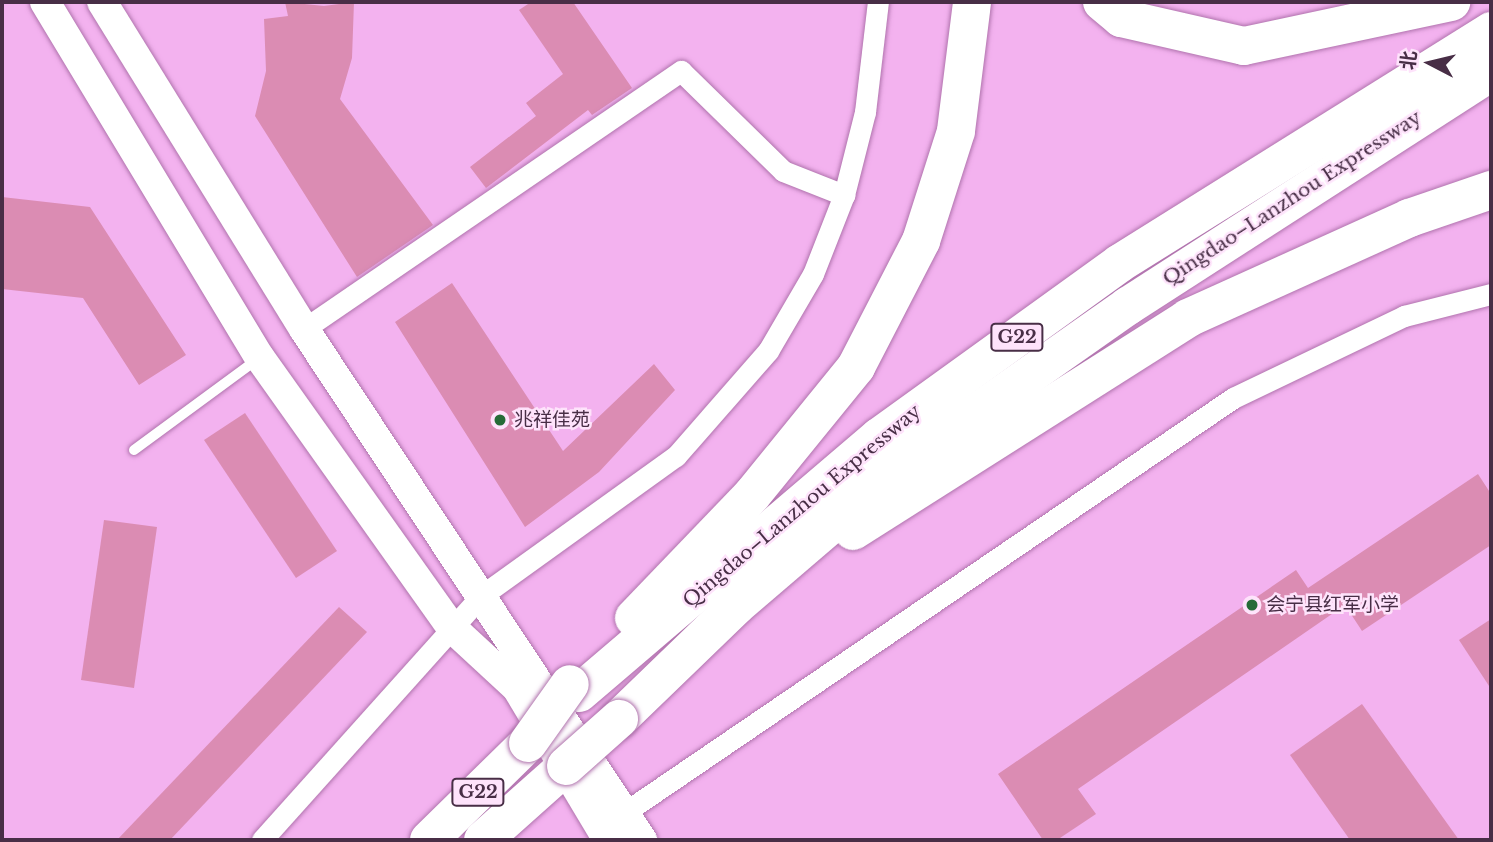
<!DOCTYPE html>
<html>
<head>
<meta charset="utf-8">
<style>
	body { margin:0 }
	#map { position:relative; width:1493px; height:842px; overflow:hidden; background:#f3b2ef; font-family:"Libre Baskerville","Noto Sans SC",serif }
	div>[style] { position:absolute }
	.building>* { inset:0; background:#db8cb3 }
	.roads { filter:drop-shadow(0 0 2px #b073ad) drop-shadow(0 0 2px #b073ad) }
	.service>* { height:10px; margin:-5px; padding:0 5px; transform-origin:5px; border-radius:5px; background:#fff }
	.minor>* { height:21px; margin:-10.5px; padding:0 10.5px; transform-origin:10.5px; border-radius:10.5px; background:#fff }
	.secondary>* { height:30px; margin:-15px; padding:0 15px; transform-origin:15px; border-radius:15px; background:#fff }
	.motorway>* { height:38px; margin:-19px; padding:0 19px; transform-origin:19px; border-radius:19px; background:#fff }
	.bridges { filter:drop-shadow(0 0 2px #b073ad) drop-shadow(0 0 2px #b073ad) }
	.motorway-bridge>* { height:38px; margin:-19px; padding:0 19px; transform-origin:19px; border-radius:19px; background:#fff }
	.dots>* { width:19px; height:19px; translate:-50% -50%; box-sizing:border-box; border:4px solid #fee3fb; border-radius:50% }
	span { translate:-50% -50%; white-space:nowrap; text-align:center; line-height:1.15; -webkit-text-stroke:5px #fee3fb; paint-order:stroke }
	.shield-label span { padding:2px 5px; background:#fee3fb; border:2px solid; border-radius:5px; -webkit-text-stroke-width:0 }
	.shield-label { font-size:18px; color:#482e46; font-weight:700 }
	.street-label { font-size:19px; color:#482e46 }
	.poi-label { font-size:19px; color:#482e46 }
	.left { translate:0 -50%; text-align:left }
	.frame { position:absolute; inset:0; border:4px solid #482e46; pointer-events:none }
	.north { position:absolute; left:1395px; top:28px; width:70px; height:70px; -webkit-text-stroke:5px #fee3fb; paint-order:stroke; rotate:277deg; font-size:19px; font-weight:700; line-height:28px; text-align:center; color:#482e46 }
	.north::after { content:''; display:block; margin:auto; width:24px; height:32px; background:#482e46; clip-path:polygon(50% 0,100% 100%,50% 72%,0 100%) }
</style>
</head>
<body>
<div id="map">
	<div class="building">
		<div style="clip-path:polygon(285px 2px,324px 6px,354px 2px,352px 58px,340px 99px,433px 225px,357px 277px,255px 116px,266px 71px,264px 19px,288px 16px)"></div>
		<div style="clip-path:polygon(531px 2px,573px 2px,632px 88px,592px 115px,588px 110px,486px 188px,470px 167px,536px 116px,526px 103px,563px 74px,519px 10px)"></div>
		<div style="clip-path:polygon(2px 197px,90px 207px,186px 355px,139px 385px,83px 298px,2px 289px)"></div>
		<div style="clip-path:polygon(452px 283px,563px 451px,654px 364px,675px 390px,599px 472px,525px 527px,395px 322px)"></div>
		<div style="clip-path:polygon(245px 413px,337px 551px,296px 578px,204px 440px)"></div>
		<div style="clip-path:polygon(1478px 474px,1491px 494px,1491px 545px,1362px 631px,1345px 605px,1078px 789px,1096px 814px,1057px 840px,1043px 840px,998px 774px,1296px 570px,1308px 588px)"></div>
		<div style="clip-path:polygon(104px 520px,157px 527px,134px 688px,81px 680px)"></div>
		<div style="clip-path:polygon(339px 607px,367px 632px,170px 840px,117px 840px)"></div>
		<div style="clip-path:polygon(1491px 619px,1491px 689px,1459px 640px)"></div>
		<div style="clip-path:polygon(1362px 704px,1459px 840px,1350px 840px,1290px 755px)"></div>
	</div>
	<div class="roads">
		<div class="service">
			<div style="left:134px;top:450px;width:154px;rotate:-36.3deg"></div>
		</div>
		<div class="minor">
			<div style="left:304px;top:329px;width:457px;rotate:-34.4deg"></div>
			<div style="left:681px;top:71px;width:143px;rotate:44.4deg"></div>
			<div style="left:783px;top:171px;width:66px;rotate:21.5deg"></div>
			<div style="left:615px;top:819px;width:748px;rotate:-34.26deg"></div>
			<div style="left:1233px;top:398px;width:190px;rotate:-25.6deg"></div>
			<div style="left:1404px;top:316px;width:90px;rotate:-14.2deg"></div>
			<div style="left:262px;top:840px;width:328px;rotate:-48.1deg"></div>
			<div style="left:481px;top:596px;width:240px;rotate:-35.7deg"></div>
			<div style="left:676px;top:456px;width:140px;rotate:-48.8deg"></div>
			<div style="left:768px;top:351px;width:89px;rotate:-59.7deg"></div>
			<div style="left:813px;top:274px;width:85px;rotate:-68.6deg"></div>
			<div style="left:844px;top:195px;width:86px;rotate:-75.8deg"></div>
			<div style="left:865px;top:112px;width:111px;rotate:-83.3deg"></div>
		</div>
		<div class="secondary">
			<div style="left:45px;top:2px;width:416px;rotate:58.9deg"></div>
			<div style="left:260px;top:358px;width:330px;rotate:54.6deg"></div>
			<div style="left:451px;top:627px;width:90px;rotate:42.7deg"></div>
			<div style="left:517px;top:688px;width:177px;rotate:59.1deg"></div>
			<div style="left:102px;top:2px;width:384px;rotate:58.3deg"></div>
			<div style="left:304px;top:329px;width:613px;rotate:56.52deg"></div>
		</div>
		<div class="motorway">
			<div style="left:1102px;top:2px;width:25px;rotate:40deg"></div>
			<div style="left:1121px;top:18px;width:126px;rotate:12.8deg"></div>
			<div style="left:1244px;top:46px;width:212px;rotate:-12deg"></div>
			<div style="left:853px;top:531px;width:397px;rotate:-32.4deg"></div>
			<div style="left:1188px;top:318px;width:243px;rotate:-24.3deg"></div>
			<div style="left:1409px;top:218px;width:87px;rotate:-18.9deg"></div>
			<div style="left:634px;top:618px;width:170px;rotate:-46.2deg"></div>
			<div style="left:752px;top:495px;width:165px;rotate:-50.9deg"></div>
			<div style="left:856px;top:367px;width:142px;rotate:-62.7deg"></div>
			<div style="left:921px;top:241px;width:115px;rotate:-72.3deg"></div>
			<div style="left:956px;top:131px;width:130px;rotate:-82.9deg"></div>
			<div style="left:579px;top:693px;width:394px;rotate:-40.5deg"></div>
			<div style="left:879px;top:437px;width:297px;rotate:-35.8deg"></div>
			<div style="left:1120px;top:263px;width:438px;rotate:-32deg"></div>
			<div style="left:619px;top:719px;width:163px;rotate:-44deg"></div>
			<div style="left:736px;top:606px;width:211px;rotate:-40.6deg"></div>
			<div style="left:896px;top:469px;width:284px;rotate:-35.1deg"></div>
			<div style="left:1128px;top:306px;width:432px;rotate:-32.8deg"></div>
			<div style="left:429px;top:840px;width:139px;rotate:-44.4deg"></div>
			<div style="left:483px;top:840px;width:111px;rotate:-41.7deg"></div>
		</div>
	</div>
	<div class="bridges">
		<div class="motorway-bridge">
			<div style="left:528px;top:743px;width:72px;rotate:-54.6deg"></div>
			<div style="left:566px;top:766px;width:71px;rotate:-41.6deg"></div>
		</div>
	</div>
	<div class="dots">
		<div style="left:500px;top:420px;background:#256b37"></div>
		<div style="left:1252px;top:605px;background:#256b37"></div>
	</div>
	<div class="shield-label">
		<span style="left:1017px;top:337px">G22</span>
		<span style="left:478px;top:792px">G22</span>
	</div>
	<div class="street-label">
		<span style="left:1292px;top:198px;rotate:-33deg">Qingdao–Lanzhou Expressway</span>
		<span style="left:802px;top:506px;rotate:-40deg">Qingdao–Lanzhou Expressway</span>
	</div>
	<div class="poi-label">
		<span class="left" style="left:514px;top:420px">兆祥佳苑</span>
		<span class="left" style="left:1266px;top:605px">会宁县红军小学</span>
	</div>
	<div class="frame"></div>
	<div class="north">北</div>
</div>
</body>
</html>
